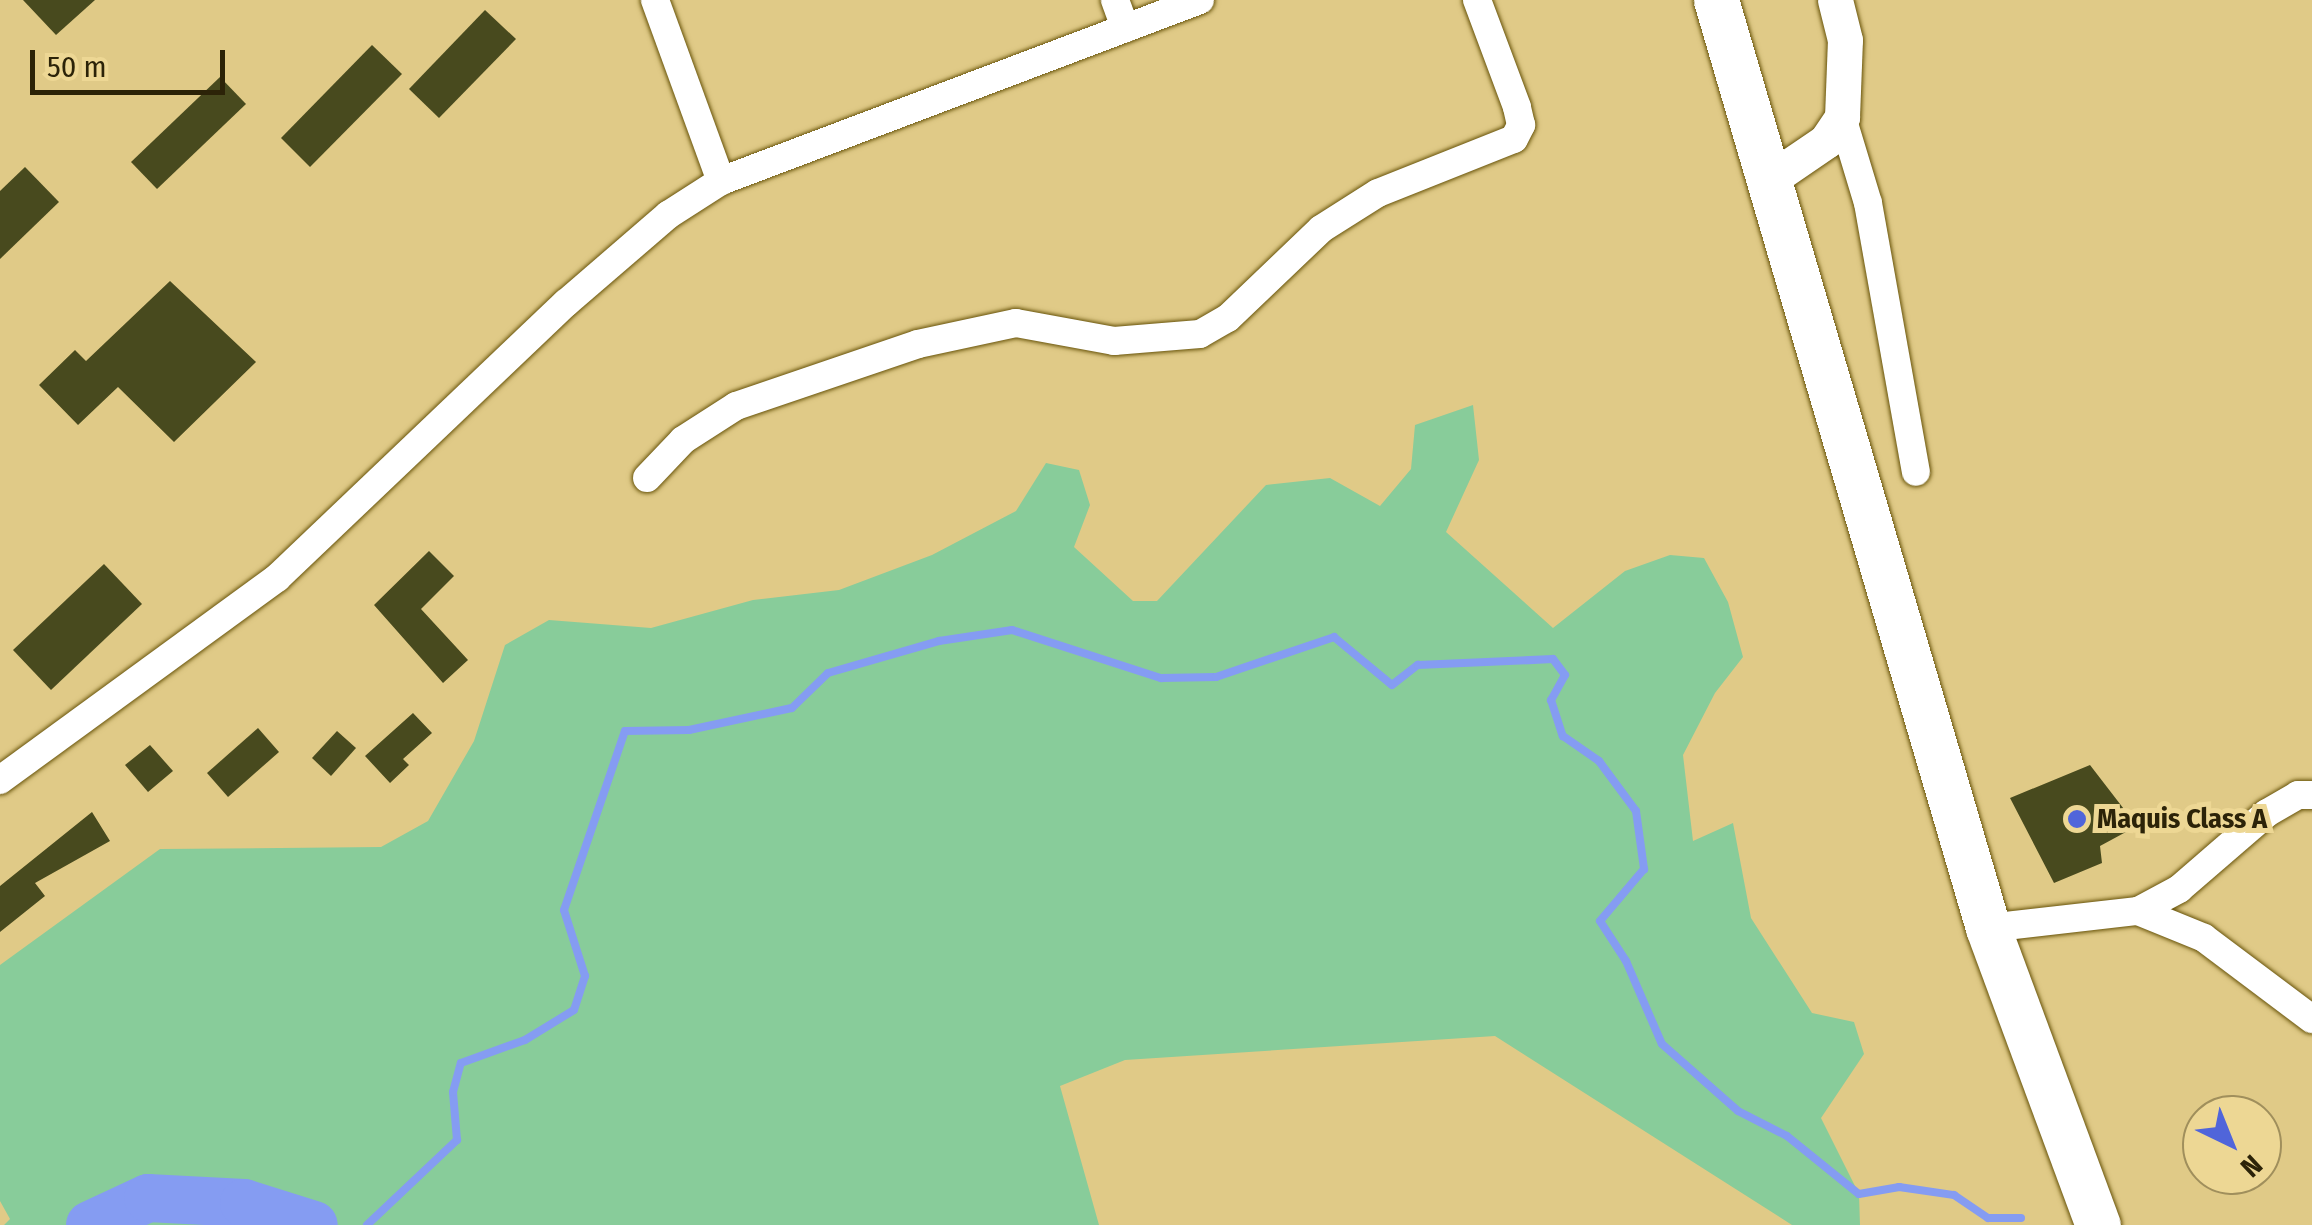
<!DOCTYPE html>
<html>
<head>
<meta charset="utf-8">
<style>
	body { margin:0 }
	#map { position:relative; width:2312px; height:1225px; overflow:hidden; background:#e0ca87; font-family:"Fira Sans Condensed",sans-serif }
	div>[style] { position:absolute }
	.green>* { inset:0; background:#88cc9a }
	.stream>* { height:8px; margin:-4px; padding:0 4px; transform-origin:4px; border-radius:4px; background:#859cf2 }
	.river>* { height:48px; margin:-24px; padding:0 24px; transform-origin:24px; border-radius:24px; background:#859cf2 }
	.building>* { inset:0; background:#484a1e }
	.roads { filter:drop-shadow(0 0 2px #68540a) drop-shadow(0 0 2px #68540a) }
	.minor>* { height:28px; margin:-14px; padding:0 14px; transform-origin:14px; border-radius:14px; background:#fff }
	.tertiary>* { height:35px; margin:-17.5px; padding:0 17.5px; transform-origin:17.5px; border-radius:17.5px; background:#fff }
	.primary>* { height:45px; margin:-22.5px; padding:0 22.5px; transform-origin:22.5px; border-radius:22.5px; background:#fff }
	.dots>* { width:28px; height:28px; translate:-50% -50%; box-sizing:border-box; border:5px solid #edd794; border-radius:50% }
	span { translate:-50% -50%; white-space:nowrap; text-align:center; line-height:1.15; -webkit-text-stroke:10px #edd794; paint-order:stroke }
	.poi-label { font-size:28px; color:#2c2308; font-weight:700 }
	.left { translate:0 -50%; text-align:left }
	.north { position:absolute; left:2182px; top:1095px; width:100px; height:100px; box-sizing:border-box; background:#edd794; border:2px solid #a08f5c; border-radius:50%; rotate:137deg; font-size:28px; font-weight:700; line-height:40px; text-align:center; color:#2c2308 }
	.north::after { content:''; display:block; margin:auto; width:35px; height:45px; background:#5065da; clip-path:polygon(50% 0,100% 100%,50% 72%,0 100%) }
	.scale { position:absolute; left:30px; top:50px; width:195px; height:45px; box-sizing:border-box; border:5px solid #2c2308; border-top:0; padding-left:12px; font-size:30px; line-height:35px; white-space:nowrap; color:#2c2308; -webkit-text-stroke:8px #edd794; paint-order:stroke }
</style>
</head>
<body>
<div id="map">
	<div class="green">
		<div style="clip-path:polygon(1473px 405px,1479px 460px,1446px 532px,1553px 628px,1625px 571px,1670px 555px,1704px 558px,1728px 602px,1743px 657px,1715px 693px,1683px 755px,1693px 841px,1733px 823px,1751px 918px,1812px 1013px,1854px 1022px,1864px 1054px,1821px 1118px,1859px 1194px,1860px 1225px,1792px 1225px,1495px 1036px,1125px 1060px,1060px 1086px,1099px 1225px,4px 1225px,10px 1219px,0 1201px,0 965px,160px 849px,381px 847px,428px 821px,474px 741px,505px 645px,549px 620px,651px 628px,753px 600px,839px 590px,932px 555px,1016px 511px,1046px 463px,1079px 470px,1090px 505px,1074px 547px,1133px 601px,1157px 601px,1266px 485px,1330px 478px,1380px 506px,1411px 469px,1415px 425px)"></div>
	</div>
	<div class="stream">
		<div style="left:367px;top:1225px;width:124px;rotate:-43.4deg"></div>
		<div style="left:457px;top:1140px;width:48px;rotate:-94.8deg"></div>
		<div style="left:453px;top:1092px;width:30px;rotate:-75deg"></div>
		<div style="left:461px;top:1063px;width:68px;rotate:-19.8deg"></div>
		<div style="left:525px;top:1040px;width:57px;rotate:-31.5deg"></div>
		<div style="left:574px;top:1010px;width:36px;rotate:-72deg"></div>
		<div style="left:585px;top:976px;width:69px;rotate:-107.7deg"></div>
		<div style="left:564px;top:910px;width:189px;rotate:-71.2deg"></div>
		<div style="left:625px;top:731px;width:64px;rotate:-0.9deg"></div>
		<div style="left:689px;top:730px;width:105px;rotate:-12.1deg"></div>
		<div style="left:792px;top:708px;width:50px;rotate:-44.2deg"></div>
		<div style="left:828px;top:673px;width:116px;rotate:-16.1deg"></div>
		<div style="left:939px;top:641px;width:74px;rotate:-8.6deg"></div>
		<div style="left:1012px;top:630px;width:157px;rotate:17.9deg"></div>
		<div style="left:1161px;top:678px;width:55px;rotate:-1deg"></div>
		<div style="left:1216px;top:677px;width:125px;rotate:-18.7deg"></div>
		<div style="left:1334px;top:637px;width:75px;rotate:39.6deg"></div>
		<div style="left:1392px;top:685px;width:33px;rotate:-38deg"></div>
		<div style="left:1418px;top:665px;width:135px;rotate:-2.5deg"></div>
		<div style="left:1553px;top:659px;width:20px;rotate:53deg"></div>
		<div style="left:1565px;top:675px;width:29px;rotate:119deg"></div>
		<div style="left:1551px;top:700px;width:38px;rotate:72deg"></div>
		<div style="left:1563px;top:736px;width:44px;rotate:34.8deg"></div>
		<div style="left:1599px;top:761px;width:62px;rotate:53.5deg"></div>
		<div style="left:1636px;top:811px;width:59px;rotate:82.1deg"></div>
		<div style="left:1644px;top:869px;width:68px;rotate:130.2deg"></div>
		<div style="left:1600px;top:921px;width:48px;rotate:57deg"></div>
		<div style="left:1626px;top:961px;width:90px;rotate:66.6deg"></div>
		<div style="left:1662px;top:1044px;width:101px;rotate:41.4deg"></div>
		<div style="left:1738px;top:1111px;width:55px;rotate:27deg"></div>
		<div style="left:1787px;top:1136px;width:92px;rotate:38.9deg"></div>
		<div style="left:1859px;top:1194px;width:41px;rotate:-9.9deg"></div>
		<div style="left:1899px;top:1187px;width:56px;rotate:8.3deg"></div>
		<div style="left:1954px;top:1195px;width:41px;rotate:34.1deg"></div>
		<div style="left:1988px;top:1218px;width:33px"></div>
	</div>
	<div class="river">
		<div style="left:90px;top:1225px;width:64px;rotate:-25deg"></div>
		<div style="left:148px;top:1198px;width:96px;rotate:3deg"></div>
		<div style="left:244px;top:1203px;width:73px;rotate:17.4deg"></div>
	</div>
	<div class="building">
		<div style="clip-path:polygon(23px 0,95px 0,56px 35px)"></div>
		<div style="clip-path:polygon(485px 10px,516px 39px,439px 118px,409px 89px)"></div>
		<div style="clip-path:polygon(372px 45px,402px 74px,310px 167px,281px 138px)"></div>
		<div style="clip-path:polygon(220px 77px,246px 104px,157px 189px,131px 162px)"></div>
		<div style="clip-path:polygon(25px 167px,59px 202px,0 259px,0 191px)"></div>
		<div style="clip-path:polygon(170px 281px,256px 362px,174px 442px,118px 387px,78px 425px,39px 385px,75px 350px,86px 361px)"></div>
		<div style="clip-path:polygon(429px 551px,454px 576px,421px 609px,468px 660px,443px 683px,374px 605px)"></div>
		<div style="clip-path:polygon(104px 564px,142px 604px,51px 690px,13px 650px)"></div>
		<div style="clip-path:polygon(413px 713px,432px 733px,403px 759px,409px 765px,390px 783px,365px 756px)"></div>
		<div style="clip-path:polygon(258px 728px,279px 752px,228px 797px,207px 773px)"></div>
		<div style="clip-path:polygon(337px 731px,356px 748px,331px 776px,312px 758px)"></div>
		<div style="clip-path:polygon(150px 745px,173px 771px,148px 792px,125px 765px)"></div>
		<div style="clip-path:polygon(2090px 765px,2137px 826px,2100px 846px,2102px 863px,2054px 883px,2010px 798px)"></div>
		<div style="clip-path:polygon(92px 812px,110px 841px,35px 883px,45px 896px,0 932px,0 886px)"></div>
	</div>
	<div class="roads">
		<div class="minor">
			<div style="left:655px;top:0;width:193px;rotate:70deg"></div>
			<div style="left:1115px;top:0;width:30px;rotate:70deg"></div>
			<div style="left:1842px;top:117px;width:90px;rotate:73.2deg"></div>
			<div style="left:1868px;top:203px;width:273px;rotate:79.9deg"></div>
			<div style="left:647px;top:478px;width:52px;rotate:-46.5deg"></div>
			<div style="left:683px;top:440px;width:63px;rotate:-32.7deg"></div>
			<div style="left:736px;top:406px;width:192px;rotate:-18.8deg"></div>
			<div style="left:918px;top:344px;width:100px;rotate:-12.1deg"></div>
			<div style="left:1016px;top:323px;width:100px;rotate:10.4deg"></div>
			<div style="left:1114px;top:341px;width:86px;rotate:-4.7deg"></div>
			<div style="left:1200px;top:334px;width:32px;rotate:-30deg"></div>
			<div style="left:1228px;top:318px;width:129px;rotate:-43.7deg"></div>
			<div style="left:1321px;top:229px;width:67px;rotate:-32.3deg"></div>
			<div style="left:1378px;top:193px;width:146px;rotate:-21.7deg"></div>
			<div style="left:1514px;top:139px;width:16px;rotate:-63deg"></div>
			<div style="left:1521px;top:125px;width:18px;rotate:-103deg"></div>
			<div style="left:1517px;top:107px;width:114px;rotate:-110.5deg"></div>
			<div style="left:0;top:780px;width:343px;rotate:-36.1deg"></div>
			<div style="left:277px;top:578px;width:399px;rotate:-43.6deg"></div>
			<div style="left:566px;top:303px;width:135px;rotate:-40.8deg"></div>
			<div style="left:668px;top:215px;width:63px;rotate:-32.7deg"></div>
			<div style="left:721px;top:181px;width:512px;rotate:-20.7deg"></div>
			<div style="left:2138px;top:911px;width:47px;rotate:-28.2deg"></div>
			<div style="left:2179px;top:889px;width:116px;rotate:-40.8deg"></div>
			<div style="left:2267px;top:813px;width:36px;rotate:-30deg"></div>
			<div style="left:2298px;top:795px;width:14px"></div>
			<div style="left:1988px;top:928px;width:151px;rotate:-6.5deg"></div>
			<div style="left:2138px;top:911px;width:71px;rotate:22.2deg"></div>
			<div style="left:2204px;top:938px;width:135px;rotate:36.9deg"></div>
		</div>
		<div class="tertiary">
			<div style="left:1766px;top:182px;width:73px;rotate:-34.3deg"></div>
			<div style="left:1826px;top:141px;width:29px;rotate:-56deg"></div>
			<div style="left:1842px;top:117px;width:77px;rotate:-87.8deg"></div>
			<div style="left:1845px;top:40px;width:41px;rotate:-104deg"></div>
		</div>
		<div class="primary">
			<div style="left:1716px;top:0;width:967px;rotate:73.66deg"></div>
			<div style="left:1988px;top:928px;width:317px;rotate:69.7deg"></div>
		</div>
	</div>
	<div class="dots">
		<div style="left:2077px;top:819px;background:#5065da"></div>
	</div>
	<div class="poi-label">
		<span class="left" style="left:2097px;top:819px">Maquis Class A</span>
	</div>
	<div class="north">N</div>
	<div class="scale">50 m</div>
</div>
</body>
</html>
